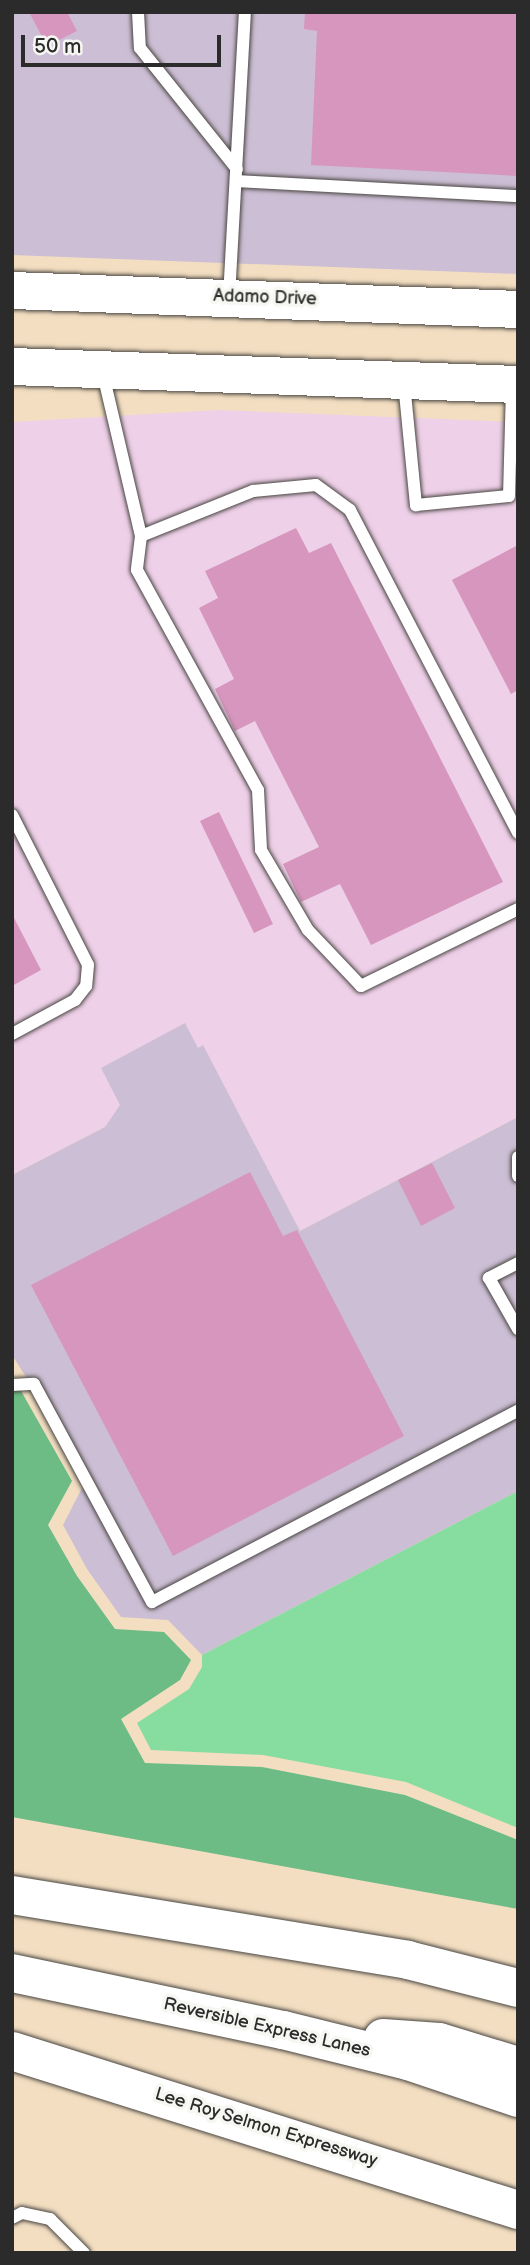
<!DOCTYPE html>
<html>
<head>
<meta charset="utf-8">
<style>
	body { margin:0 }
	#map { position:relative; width:530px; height:2265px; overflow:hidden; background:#f3dec1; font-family:"Balsamiq Sans",sans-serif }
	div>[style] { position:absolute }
	.built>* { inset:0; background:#eed0e8 }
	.industrial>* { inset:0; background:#ccbed4 }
	.green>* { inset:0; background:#87dda0 }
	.forest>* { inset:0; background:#6dbc86 }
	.building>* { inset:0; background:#d696bd }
	.roads { filter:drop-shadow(0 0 2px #494642) drop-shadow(0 0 2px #494642) }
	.lane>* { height:12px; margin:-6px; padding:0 6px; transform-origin:6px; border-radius:6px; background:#fff }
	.primary>* { height:37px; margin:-18.5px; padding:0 18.5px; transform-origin:18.5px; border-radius:18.5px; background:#fff }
	.highway>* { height:38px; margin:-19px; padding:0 19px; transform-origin:19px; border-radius:19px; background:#fff }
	span { translate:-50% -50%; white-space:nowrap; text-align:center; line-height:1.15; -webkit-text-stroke:7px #f6f6f2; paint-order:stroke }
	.street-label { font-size:18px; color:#2b2b2b }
	.frame { position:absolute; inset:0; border:14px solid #2b2b2b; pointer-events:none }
	.scale { position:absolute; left:21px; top:35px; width:200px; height:32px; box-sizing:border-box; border:4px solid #2b2b2b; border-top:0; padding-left:9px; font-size:21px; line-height:24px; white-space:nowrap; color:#2b2b2b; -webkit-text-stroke:5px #f6f6f2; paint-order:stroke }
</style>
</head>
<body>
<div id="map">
	<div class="built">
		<div style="clip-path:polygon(219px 410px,518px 422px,518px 1117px,300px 1231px,203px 1046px,121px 1105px,105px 1127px,12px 1175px,12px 422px)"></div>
	</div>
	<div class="industrial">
		<div style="clip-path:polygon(12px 12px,518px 12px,518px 274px,12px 255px)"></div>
		<div style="clip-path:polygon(185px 1023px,198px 1048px,203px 1045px,300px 1231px,518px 1117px,518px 1491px,202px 1655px,168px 1620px,121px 1617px,87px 1569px,63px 1525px,84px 1484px,49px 1413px,12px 1355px,12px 1175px,105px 1127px,120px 1105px,101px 1068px)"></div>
	</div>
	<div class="green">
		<div style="clip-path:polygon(518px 1491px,518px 1828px,406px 1782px,263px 1755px,151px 1750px,137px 1723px,189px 1689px,202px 1667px,202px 1655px)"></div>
	</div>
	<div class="forest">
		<div style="clip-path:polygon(12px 1375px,72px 1481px,48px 1525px,77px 1576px,115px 1629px,164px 1632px,191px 1660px,180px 1680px,121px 1719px,145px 1763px,262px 1767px,405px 1795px,518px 1840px,518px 1909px,12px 1817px)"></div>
	</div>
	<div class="building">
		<div style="clip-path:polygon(29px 12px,67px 12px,77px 31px,47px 46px)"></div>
		<div style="clip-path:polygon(305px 12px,518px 12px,518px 176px,311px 165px,317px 31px,304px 29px)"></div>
		<div style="clip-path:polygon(296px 528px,309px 553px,331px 543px,503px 882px,371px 945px,340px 884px,301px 902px,283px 864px,319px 847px,255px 721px,235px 731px,215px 689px,234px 679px,199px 608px,218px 598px,205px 571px)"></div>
		<div style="clip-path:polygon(518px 545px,518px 690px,511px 694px,452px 580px)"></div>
		<div style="clip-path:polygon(219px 812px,273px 924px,254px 933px,200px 821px)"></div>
		<div style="clip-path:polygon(12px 914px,41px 970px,12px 986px)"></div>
		<div style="clip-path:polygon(432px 1163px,455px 1208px,421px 1226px,398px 1180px)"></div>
		<div style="clip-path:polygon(250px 1172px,283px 1236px,297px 1230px,404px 1436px,173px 1556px,31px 1285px)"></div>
	</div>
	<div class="roads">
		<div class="lane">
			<div style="left:138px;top:12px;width:36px;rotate:87deg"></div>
			<div style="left:140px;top:48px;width:155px;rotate:51.3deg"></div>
			<div style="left:237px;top:181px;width:281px;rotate:3.1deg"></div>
			<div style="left:229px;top:297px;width:285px;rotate:-86.8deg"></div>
			<div style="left:103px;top:374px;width:166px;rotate:76.8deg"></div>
			<div style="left:141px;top:536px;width:34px;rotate:97deg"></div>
			<div style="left:137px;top:570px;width:251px;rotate:61.2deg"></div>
			<div style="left:258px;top:790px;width:60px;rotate:87.1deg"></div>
			<div style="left:261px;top:850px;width:93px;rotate:59.6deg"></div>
			<div style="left:308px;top:930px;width:77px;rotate:46.6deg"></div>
			<div style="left:361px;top:986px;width:175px;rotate:-26.1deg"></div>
			<div style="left:404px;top:383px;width:123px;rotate:84.4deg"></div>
			<div style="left:416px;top:505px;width:93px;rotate:-5.5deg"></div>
			<div style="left:509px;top:496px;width:109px;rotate:-88.4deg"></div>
			<div style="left:141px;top:536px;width:121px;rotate:-21.9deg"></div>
			<div style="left:253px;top:491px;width:63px;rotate:-5.4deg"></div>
			<div style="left:316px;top:485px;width:42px;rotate:36.3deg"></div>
			<div style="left:350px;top:510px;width:364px;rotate:62.5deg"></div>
			<div style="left:12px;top:815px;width:168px;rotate:63.1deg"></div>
			<div style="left:88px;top:965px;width:21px;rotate:95deg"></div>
			<div style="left:86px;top:986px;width:18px;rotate:128deg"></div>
			<div style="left:75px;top:1000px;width:72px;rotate:151.6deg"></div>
			<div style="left:518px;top:1157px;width:19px;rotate:90deg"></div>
			<div style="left:518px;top:1263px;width:33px;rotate:153deg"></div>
			<div style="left:489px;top:1278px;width:59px;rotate:60.4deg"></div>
			<div style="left:12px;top:1385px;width:22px;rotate:-3deg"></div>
			<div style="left:34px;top:1384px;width:248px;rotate:61.6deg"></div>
			<div style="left:152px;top:1602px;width:413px;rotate:-27.6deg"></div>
			<div style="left:12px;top:2218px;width:11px;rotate:-27deg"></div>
			<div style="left:22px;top:2213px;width:29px;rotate:12deg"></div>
			<div style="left:50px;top:2219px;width:48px;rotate:45deg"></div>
		</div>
		<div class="primary">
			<div style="left:12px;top:290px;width:506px;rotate:2.15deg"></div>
			<div style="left:12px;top:366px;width:506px;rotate:2.04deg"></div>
		</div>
		<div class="highway">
			<div style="left:12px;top:1895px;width:401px;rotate:9.3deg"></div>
			<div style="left:408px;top:1960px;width:114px;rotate:14.3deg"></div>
			<div style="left:12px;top:1973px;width:277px;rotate:11.9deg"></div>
			<div style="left:283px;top:2030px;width:129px;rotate:13.9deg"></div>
			<div style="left:408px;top:2061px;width:116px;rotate:18.6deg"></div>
			<div style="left:383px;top:2038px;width:56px;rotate:4.1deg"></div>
			<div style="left:439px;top:2042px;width:83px;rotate:16.9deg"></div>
			<div style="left:12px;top:2051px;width:530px;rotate:17.44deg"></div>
		</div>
	</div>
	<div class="street-label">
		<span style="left:265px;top:298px;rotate:2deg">Adamo Drive</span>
		<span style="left:267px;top:2028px;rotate:13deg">Reversible Express Lanes</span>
		<span style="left:266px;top:2128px;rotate:17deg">Lee Roy Selmon Expressway</span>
	</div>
	<div class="frame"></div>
	<div class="scale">50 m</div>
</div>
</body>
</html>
